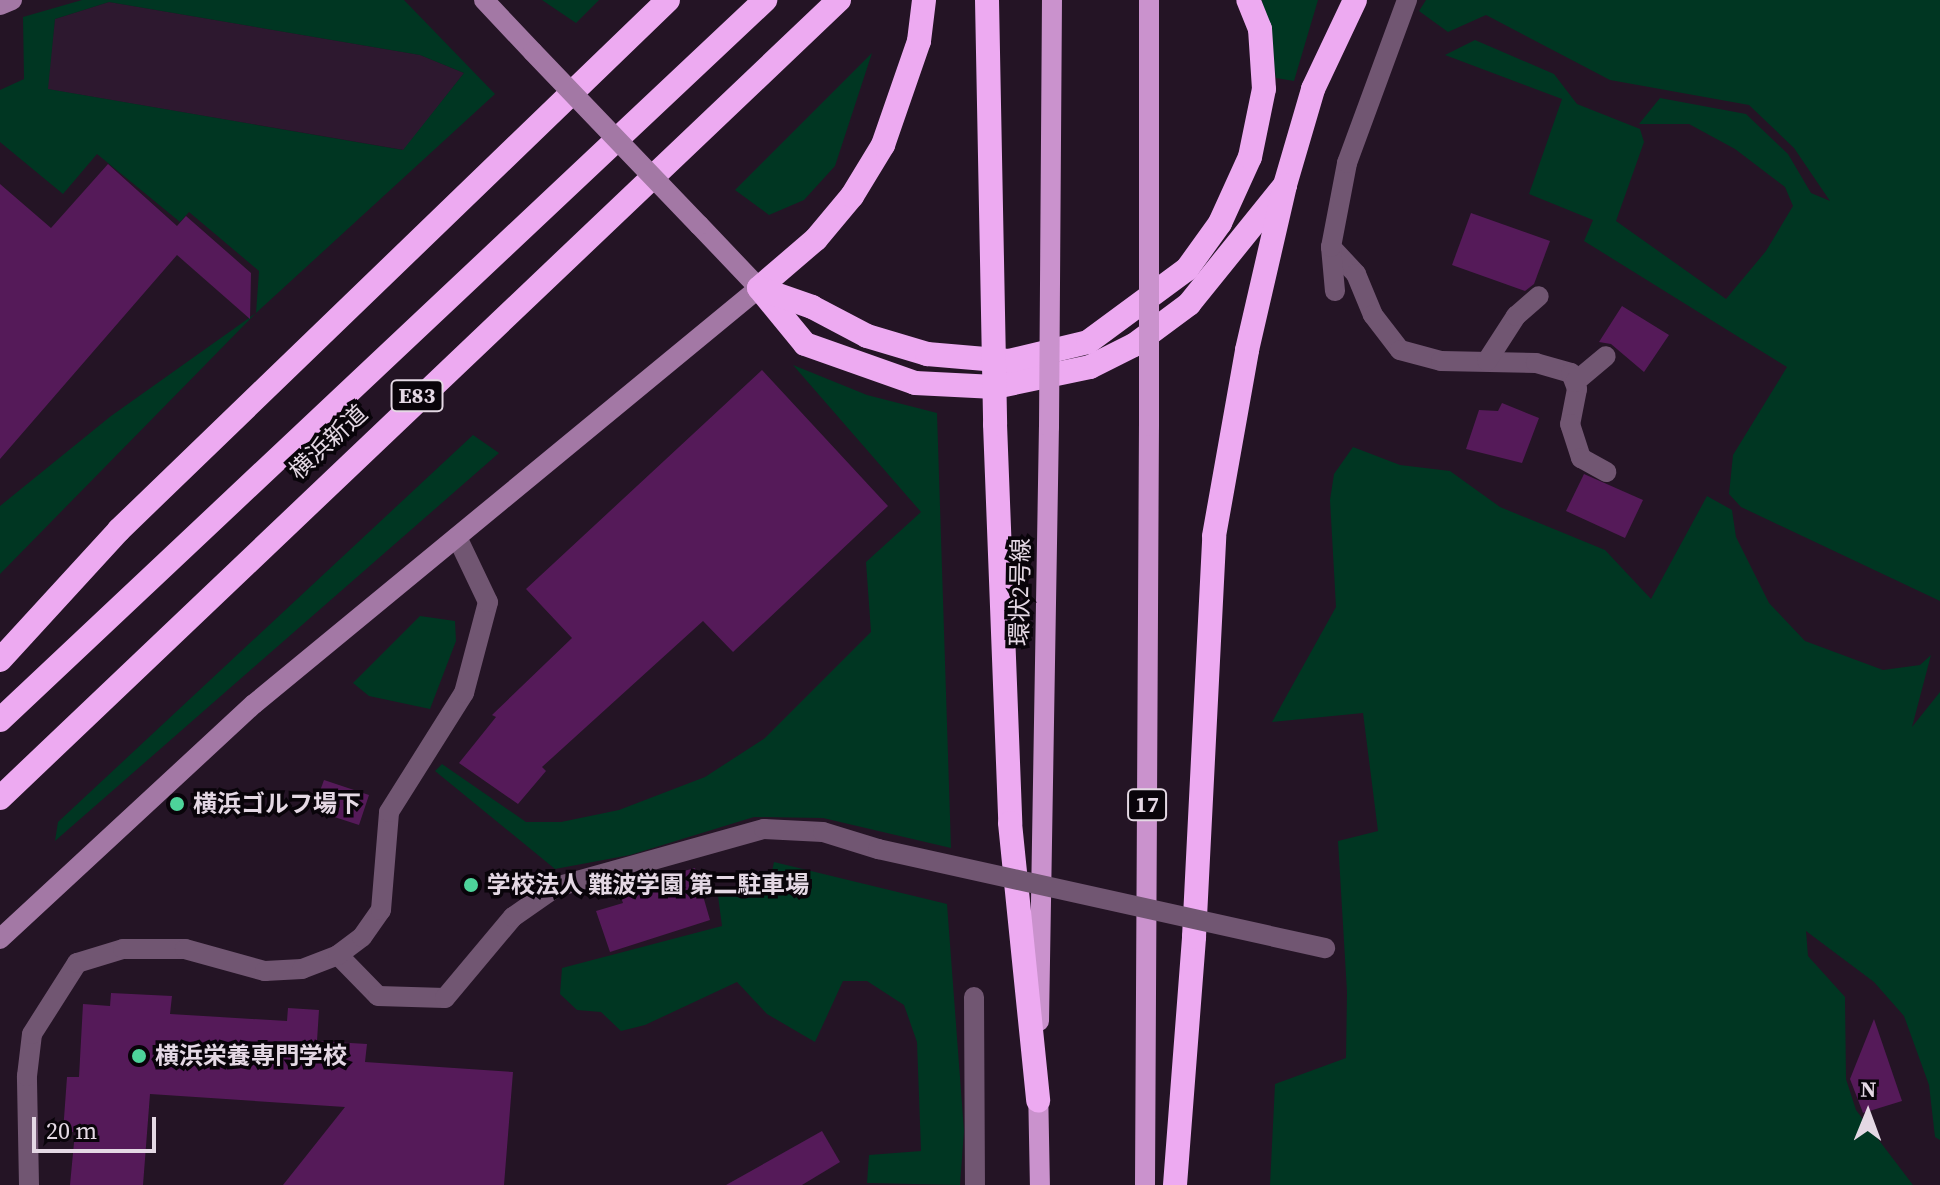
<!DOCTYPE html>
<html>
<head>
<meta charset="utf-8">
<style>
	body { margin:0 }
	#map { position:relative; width:1940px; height:1185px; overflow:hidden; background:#241425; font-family:"Source Serif 4","Noto Sans JP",serif }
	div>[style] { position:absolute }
	.built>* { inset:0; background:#2d182f }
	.green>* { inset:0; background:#003622 }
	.building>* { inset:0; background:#551a59 }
	.lane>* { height:20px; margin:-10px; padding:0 10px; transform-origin:10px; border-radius:10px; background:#715672 }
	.street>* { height:20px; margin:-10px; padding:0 10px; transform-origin:10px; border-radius:10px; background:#715672 }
	.secondary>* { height:20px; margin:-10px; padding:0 10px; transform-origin:10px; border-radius:10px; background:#a378a5 }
	.primary>* { height:20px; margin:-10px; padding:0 10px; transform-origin:10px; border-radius:10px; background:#ca92cd }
	.highway>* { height:24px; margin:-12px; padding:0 12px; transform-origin:12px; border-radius:12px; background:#edaaf1 }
	.street-bridge>* { height:20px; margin:-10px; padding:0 10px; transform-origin:10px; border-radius:10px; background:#715672 }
	.secondary-bridge>* { height:20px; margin:-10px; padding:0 10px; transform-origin:10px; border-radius:10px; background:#a378a5 }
	.primary-bridge>* { height:20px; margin:-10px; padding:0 10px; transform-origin:10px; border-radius:10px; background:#ca92cd }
	.highway-bridge>* { height:24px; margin:-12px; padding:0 12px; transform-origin:12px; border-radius:12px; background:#edaaf1 }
	.dots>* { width:22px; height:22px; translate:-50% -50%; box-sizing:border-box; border:4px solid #09040a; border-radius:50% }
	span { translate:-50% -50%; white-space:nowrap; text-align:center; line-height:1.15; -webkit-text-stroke:7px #09040a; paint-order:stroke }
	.shield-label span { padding:2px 6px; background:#09040a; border:2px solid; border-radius:6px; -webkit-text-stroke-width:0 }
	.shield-label { font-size:22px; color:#e4d8e4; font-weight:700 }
	.street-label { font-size:24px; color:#e4d8e4 }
	.poi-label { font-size:24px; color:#e4d8e4; font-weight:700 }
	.left { translate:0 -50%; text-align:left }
	.north { position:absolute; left:1828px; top:1073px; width:80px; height:80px; -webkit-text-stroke:6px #09040a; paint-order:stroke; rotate:1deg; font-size:22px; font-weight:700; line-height:32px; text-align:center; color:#e4d8e4 }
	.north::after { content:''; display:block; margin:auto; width:28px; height:36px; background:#e4d8e4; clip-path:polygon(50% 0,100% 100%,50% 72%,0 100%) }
	.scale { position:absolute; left:32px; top:1117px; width:124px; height:36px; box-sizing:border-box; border:4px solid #e4d8e4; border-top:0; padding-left:10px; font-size:24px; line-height:28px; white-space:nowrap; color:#e4d8e4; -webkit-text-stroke:6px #09040a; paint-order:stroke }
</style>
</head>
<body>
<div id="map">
	<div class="built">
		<div style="clip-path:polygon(109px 2px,420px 55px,464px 73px,404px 150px,47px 89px,55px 19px)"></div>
	</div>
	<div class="green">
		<div style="clip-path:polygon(evenodd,82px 0,404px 0,495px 94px,256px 313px,0 574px,0 506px,111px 416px,256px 313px,259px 271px,189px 212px,180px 222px,97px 154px,63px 194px,0 142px,0 90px,24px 79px,23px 17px,82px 0,109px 2px,420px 55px,464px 73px,403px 150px,48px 89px,55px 19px,109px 2px)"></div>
		<div style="clip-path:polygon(542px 0,599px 0,576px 23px)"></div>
		<div style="clip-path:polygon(1262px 0,1318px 0,1294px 81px,1276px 78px)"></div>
		<div style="clip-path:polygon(1426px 0,1940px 0,1940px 601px,1741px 507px,1729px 494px,1733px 455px,1787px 367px,1584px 241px,1593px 220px,1529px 194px,1562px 99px,1445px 55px,1475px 40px,1554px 74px,1577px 104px,1640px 129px,1644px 142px,1616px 221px,1726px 299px,1766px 251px,1793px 206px,1785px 187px,1735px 149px,1689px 124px,1639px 124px,1660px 98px,1746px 114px,1788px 154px,1811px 193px,1830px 201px,1794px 148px,1749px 105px,1610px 80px,1486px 15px,1448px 32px,1419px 11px)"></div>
		<div style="clip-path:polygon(872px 53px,835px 166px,804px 200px,769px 215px,735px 190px)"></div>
		<div style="clip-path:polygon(793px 365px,867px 395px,937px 413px,951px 848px,823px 818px,754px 817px,630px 855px,555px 869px,435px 771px,442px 764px,526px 822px,561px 822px,619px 810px,705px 777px,765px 738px,871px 632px,866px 562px,921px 512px)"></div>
		<div style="clip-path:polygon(473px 435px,499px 453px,55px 841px,58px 822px)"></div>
		<div style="clip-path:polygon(1353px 447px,1400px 465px,1450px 471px,1500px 507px,1605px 550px,1651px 599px,1707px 496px,1732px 510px,1736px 537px,1769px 603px,1805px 641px,1883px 670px,1920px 665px,1931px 655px,1912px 727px,1940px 692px,1940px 1140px,1935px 1137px,1929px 1085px,1904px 1016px,1874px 982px,1806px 931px,1808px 956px,1845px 997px,1846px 1079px,1856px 1110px,1913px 1185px,1270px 1185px,1275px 1084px,1346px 1058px,1347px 992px,1338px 841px,1378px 831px,1363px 713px,1272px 722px,1336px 607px,1330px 500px,1334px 474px)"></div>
		<div style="clip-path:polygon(420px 616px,455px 621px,456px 641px,430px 709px,369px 696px,353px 683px)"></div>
		<div style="clip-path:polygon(774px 862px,947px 904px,964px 1131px,960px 1185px,867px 1183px,869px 1155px,921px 1151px,917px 1042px,904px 1005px,867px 981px,843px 981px,815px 1042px,767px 1014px,737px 982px,645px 1025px,621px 1031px,601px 1012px,577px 1010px,560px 994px,562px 968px,722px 926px,718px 896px,767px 894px)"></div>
	</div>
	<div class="building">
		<div style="clip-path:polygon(108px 164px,177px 226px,186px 216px,251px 273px,250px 319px,177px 255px,0 459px,0 184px,51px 228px)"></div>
		<div style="clip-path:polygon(1471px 213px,1550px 241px,1534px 284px,1525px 291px,1452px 265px)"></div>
		<div style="clip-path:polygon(1622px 306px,1669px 335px,1644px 372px,1611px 344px,1599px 342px)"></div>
		<div style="clip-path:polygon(762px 370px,888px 506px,733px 652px,703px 621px,542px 767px,546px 771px,518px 804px,459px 763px,496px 717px,492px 715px,572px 638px,526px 589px)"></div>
		<div style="clip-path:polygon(1502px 403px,1539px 418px,1522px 463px,1466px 449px,1479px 410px,1498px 411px)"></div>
		<div style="clip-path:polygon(1584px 474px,1643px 500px,1625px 538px,1566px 511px)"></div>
		<div style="clip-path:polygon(324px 780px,369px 795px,359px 825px,313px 810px)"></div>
		<div style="clip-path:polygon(695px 868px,710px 920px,610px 952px,596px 911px,623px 903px,618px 889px)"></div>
		<div style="clip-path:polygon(111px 993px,172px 996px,170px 1014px,287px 1021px,288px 1008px,319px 1010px,317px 1041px,367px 1044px,365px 1062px,513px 1072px,504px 1185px,283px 1185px,345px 1107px,150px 1094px,143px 1185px,70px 1185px,75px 1132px,63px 1132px,67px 1077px,79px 1077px,83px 1004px,110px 1006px)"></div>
		<div style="clip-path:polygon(1874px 1019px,1902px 1101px,1863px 1113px,1850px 1079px)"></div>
		<div style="clip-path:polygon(822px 1131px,840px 1162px,802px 1185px,726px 1185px)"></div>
	</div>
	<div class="lane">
		<div style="left:1331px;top:247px;width:37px;rotate:47deg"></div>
		<div style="left:1356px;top:274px;width:44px;rotate:67.5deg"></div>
		<div style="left:1373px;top:315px;width:44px;rotate:52.4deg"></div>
		<div style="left:1400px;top:350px;width:42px;rotate:15deg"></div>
		<div style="left:1441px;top:361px;width:95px;rotate:1.2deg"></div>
		<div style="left:1536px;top:363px;width:36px;rotate:16deg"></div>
		<div style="left:1571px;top:373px;width:17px;rotate:69deg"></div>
		<div style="left:1577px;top:389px;width:36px;rotate:101deg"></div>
		<div style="left:1570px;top:424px;width:36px;rotate:72deg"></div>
		<div style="left:1581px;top:458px;width:29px;rotate:29deg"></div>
		<div style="left:1487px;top:361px;width:54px;rotate:-57.2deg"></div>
		<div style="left:1516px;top:316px;width:30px;rotate:-41deg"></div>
		<div style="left:1575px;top:382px;width:40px;rotate:-40deg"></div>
	</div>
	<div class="street">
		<div style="left:1335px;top:291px;width:44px;rotate:-95.2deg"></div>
		<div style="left:1331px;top:247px;width:86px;rotate:-79.2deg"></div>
		<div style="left:1347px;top:163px;width:174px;rotate:-69.8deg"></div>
		<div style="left:338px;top:955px;width:57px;rotate:45.7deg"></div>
		<div style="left:378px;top:996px;width:67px;rotate:1.7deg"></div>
		<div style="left:445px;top:998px;width:106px;rotate:-50deg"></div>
		<div style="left:513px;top:917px;width:52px;rotate:-34.9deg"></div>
		<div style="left:556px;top:887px;width:216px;rotate:-15.6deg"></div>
		<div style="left:764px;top:829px;width:59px;rotate:2.9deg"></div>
		<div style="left:823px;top:832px;width:58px;rotate:17.2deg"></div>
		<div style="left:974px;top:997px;width:188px;rotate:89.7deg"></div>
		<div style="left:29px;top:1185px;width:109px;rotate:-91.1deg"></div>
		<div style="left:27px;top:1076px;width:42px;rotate:-83.2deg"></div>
		<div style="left:32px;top:1034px;width:84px;rotate:-57.6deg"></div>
		<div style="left:77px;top:963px;width:48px;rotate:-16.9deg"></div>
		<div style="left:123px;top:949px;width:62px"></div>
		<div style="left:185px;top:949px;width:83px;rotate:15.4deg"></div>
		<div style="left:265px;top:971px;width:37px;rotate:-3deg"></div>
		<div style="left:302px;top:969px;width:39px;rotate:-21deg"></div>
		<div style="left:338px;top:955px;width:30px;rotate:-37deg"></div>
		<div style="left:362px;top:937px;width:33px;rotate:-55deg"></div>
		<div style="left:381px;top:910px;width:98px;rotate:-85.3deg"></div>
		<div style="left:389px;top:812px;width:141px;rotate:-57.8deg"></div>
		<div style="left:464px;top:693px;width:94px;rotate:-75.2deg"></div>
		<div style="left:488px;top:602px;width:72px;rotate:-115.5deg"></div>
	</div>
	<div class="secondary">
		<div style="left:484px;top:0;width:71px;rotate:46.7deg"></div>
		<div style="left:0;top:5px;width:13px;rotate:-23deg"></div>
		<div style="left:0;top:939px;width:346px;rotate:-42.8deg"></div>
		<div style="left:254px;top:704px;width:654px;rotate:-39.48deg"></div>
		<div style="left:759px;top:288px;width:87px;rotate:-133.6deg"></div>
	</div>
	<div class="primary">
		<div style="left:1039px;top:1021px;width:594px;rotate:-89.04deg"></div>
		<div style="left:1038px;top:1085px;width:100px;rotate:88.9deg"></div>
		<div style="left:1145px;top:1185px;width:759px;rotate:-89.7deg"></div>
	</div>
	<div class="highway">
		<div style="left:759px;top:288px;width:72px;rotate:50.6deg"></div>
		<div style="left:805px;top:344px;width:117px;rotate:19.5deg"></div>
		<div style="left:915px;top:383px;width:80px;rotate:2.9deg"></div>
		<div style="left:995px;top:387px;width:97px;rotate:-11.9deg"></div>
		<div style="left:1090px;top:367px;width:49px;rotate:-26.6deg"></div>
		<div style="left:1134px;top:345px;width:69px;rotate:-36.7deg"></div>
		<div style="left:1189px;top:304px;width:153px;rotate:-51.1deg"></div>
		<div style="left:1285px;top:185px;width:100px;rotate:-73.7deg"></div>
		<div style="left:1313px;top:89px;width:98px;rotate:-64.7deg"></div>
		<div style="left:759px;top:288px;width:75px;rotate:-40.7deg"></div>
		<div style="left:816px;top:239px;width:56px;rotate:-50.1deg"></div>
		<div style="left:852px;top:196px;width:60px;rotate:-58.7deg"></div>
		<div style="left:883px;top:145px;width:110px;rotate:-70.9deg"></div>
		<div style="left:919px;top:41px;width:41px;rotate:-83deg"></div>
		<div style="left:761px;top:289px;width:54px;rotate:19.4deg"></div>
		<div style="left:812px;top:307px;width:62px;rotate:27.8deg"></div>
		<div style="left:867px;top:336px;width:63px;rotate:16.7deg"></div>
		<div style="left:927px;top:354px;width:82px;rotate:4.9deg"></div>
		<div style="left:1009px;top:361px;width:81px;rotate:-13.5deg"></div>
		<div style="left:1088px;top:342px;width:123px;rotate:-36.4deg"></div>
		<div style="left:1187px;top:269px;width:57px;rotate:-54.3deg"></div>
		<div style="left:1220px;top:223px;width:72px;rotate:-65.6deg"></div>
		<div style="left:1250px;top:157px;width:69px;rotate:-78.4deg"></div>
		<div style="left:1264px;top:89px;width:60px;rotate:-93.8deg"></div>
		<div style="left:1260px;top:29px;width:31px;rotate:-112deg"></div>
		<div style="left:995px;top:424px;width:399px;rotate:87.8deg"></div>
		<div style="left:1010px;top:823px;width:279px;rotate:84.2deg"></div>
		<div style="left:0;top:660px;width:176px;rotate:-47.5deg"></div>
		<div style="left:119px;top:530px;width:763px;rotate:-43.99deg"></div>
		<div style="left:0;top:720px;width:1051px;rotate:-43.26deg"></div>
		<div style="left:0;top:798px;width:1158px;rotate:-43.57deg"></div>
		<div style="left:1175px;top:1185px;width:249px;rotate:-85.6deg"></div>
		<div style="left:1194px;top:937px;width:401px;rotate:-87.1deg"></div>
		<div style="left:1214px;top:536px;width:189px;rotate:-79.9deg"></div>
		<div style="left:1247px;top:350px;width:169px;rotate:-77deg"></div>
	</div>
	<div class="street-bridge">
		<div style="left:878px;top:849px;width:458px;rotate:12.5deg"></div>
	</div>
	<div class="secondary-bridge">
		<div style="left:533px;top:52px;width:240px;rotate:46.2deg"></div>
	</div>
	<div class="primary-bridge">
		<div style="left:1149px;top:0;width:426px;rotate:90deg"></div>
		<div style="left:1049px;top:427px;width:427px;rotate:-89.6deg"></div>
	</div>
	<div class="highway-bridge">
		<div style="left:987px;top:0;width:424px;rotate:88.9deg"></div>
	</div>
	<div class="dots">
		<div style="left:177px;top:804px;background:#4dd39a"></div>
		<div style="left:471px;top:885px;background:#4dd39a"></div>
		<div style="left:139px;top:1056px;background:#4dd39a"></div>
	</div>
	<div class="shield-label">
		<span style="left:417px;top:396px">E83</span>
		<span style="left:1147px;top:805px">17</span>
	</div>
	<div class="street-label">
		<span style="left:328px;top:442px;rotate:-43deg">横浜新道</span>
		<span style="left:1020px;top:592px;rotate:-89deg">環状2号線</span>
	</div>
	<div class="poi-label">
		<span class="left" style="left:193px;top:804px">横浜ゴルフ場下</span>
		<span class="left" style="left:487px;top:885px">学校法人 難波学園 第二駐車場</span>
		<span class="left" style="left:155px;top:1056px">横浜栄養専門学校</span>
	</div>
	<div class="north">N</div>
	<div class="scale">20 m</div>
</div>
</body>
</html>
